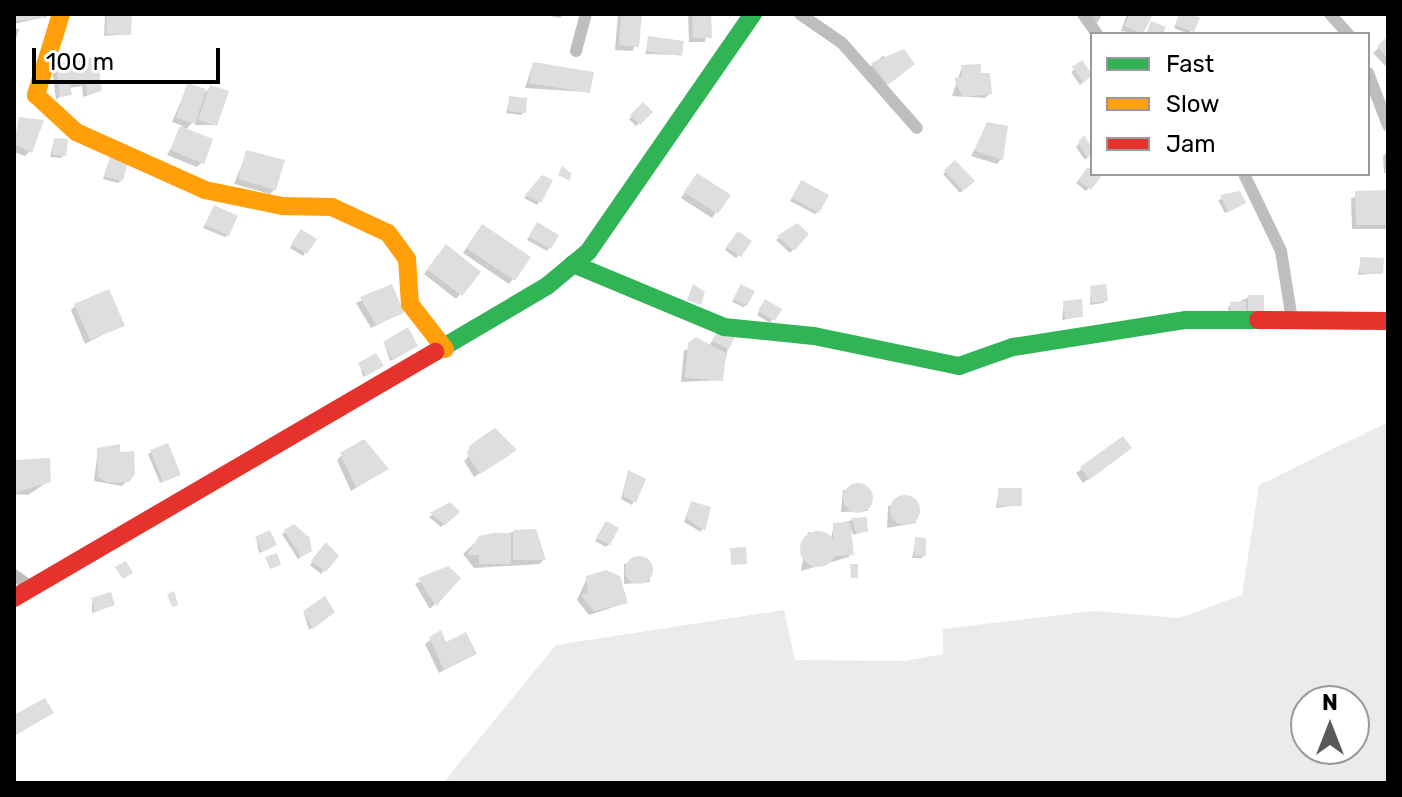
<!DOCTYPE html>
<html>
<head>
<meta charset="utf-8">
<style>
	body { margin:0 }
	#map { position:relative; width:1402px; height:797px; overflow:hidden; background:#fff; font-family:Rubik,sans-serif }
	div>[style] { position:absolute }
	.green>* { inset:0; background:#ebebeb }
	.shadow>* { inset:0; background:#0003 }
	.building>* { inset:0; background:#dedede }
	.round { border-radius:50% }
	.street>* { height:12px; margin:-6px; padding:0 6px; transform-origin:6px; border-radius:6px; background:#bebebe }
	.fast>* { height:18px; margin:-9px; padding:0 9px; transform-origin:9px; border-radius:9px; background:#30b455 }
	.slow>* { height:18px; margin:-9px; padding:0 9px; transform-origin:9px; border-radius:9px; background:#ff9f0a }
	.jam>* { height:18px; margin:-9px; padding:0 9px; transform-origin:9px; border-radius:9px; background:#e5322d }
	span { translate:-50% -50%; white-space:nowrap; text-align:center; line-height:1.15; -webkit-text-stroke:7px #fff; paint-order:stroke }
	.frame { position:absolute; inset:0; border:16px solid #000; pointer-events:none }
	.legend { position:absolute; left:1090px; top:32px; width:280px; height:144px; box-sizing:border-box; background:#fff; border:2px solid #999; margin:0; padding:10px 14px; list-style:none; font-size:24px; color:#000 }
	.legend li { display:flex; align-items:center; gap:16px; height:40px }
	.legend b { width:40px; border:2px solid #999 }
	.north { position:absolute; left:1290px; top:685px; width:80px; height:80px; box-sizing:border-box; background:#fff; border:2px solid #999; border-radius:50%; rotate:0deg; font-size:22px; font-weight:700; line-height:32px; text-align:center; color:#000 }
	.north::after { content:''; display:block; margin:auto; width:28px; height:36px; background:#595959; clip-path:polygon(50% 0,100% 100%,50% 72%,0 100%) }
	.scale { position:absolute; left:32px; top:48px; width:188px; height:36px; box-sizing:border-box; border:4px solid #000; border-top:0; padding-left:10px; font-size:24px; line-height:28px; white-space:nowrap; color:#000; -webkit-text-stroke:6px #fff; paint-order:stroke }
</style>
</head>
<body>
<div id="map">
	<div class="green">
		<div style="clip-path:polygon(evenodd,1388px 422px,1388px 783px,443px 783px,556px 645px,784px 610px,795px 660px,905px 661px,943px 654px,943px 629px,1092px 611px,1179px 618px,1242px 595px,1259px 485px,1388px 422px,1306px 701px,1354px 701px,1354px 749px,1306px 749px,1306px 701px)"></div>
	</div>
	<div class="shadow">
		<div style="clip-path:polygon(14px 14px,45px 14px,45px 17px,14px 24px)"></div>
		<div style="clip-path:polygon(105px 14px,130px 14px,129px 34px,104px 36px)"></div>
		<div style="clip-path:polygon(541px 14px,563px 14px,560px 18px)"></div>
		<div style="clip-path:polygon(618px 14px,640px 14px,633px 51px,615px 50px)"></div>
		<div style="clip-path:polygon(688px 14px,709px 14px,705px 42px,689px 42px)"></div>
		<div style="clip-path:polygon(1088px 14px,1100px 14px,1102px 15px,1096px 24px)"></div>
		<div style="clip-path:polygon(1127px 14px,1151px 14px,1140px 34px,1121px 31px)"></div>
		<div style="clip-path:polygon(1180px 14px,1197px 18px,1189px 34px,1174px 28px)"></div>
		<div style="clip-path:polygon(14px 29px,19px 29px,16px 39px,14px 39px)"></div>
		<div style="clip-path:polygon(649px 39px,681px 55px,645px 54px)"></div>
		<div style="clip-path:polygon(1388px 39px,1388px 69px,1373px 53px)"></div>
		<div style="clip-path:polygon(883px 56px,908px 68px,882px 88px,867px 69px)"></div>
		<div style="clip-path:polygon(96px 59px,100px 91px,83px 97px,82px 86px,69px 88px,56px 100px,52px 69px)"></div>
		<div style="clip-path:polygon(1082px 63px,1091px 76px,1080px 85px,1071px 72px)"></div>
		<div style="clip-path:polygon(533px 64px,588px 92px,525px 88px)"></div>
		<div style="clip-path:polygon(962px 67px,980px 76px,990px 93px,985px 98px,952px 96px)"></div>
		<div style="clip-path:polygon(188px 85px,201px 96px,211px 87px,215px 125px,195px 125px,197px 118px,185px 130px,202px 162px,197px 167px,167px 155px,183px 126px,172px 122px)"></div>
		<div style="clip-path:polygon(510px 98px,524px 112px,521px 115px,506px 113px)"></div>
		<div style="clip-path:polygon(643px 105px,650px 112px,636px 126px,629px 119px)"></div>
		<div style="clip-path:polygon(20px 119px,30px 151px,25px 156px,14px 152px)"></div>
		<div style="clip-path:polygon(988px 124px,1001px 159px,997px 164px,971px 156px)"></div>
		<div style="clip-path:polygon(1084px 138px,1092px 152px,1085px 160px,1076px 147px)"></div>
		<div style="clip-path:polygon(54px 140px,64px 155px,61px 158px,50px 157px)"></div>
		<div style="clip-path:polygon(247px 152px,275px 189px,270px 194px,234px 184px)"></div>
		<div style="clip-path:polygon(1386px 153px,1388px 173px,1384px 173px,1383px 156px)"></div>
		<div style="clip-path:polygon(111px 155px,121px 180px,118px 183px,103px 179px)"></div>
		<div style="clip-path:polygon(955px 163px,972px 181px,960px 193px,943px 174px)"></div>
		<div style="clip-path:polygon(1088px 169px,1098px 177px,1086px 191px,1076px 183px)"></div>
		<div style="clip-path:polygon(697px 175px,728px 195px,712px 218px,681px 198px)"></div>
		<div style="clip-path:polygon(540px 180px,539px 202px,537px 205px,524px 198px)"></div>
		<div style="clip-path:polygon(799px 186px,818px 212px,815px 214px,790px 201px)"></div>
		<div style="clip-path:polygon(1388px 192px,1388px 229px,1352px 229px,1351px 198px)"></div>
		<div style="clip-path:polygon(1239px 194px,1241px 206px,1225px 213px,1218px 200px)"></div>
		<div style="clip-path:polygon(214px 207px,228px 235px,225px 237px,203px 228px)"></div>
		<div style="clip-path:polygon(797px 226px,806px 234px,790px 253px,776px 240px)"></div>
		<div style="clip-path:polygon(534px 228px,549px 248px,547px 251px,527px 240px)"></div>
		<div style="clip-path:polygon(478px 231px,513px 279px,509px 284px,463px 253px)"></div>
		<div style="clip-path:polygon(299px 234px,314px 240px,303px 256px,290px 248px)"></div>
		<div style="clip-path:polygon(735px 236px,739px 255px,736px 258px,725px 250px)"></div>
		<div style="clip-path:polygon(442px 252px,460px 294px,456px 299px,424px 274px)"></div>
		<div style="clip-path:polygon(1361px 259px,1381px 273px,1358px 275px)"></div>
		<div style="clip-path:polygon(741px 286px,746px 305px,743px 307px,732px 302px)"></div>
		<div style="clip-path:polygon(390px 287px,401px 313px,371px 328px,356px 303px)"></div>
		<div style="clip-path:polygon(1091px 287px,1106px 301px,1103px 303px,1090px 305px)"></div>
		<div style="clip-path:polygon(1249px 297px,1262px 315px,1229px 319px,1228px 307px)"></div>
		<div style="clip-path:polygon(1064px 303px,1081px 316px,1062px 320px)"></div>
		<div style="clip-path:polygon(763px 304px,779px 309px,770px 323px,757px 315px)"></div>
		<div style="clip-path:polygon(76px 305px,122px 325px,85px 344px,71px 310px)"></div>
		<div style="clip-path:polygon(718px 331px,728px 348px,721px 380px,681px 382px,684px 350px,709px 346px)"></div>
		<div style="clip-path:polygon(384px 343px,413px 348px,390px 361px)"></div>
		<div style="clip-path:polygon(360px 365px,378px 368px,363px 377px)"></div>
		<div style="clip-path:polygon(495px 431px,510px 455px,474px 477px,464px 461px)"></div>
		<div style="clip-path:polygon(1123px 439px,1125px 453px,1083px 483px,1076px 473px)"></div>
		<div style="clip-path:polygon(166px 445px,178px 474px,160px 483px,148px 454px)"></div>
		<div style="clip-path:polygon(98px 450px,127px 481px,122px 486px,94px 481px)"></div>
		<div style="clip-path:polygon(342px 455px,386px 469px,351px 491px,337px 460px)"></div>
		<div style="clip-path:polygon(14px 462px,49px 481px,28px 495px,14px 494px)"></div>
		<div style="clip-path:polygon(628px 472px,643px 480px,632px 505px,621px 499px)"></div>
		<div style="clip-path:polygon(870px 490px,868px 511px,841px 512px,843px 490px)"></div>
		<div style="clip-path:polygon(999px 490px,1020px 505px,996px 508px)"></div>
		<div style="clip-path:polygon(912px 497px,916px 523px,887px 528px,888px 506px)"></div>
		<div style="clip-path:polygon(691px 503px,708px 512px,701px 532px,684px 522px)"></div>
		<div style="clip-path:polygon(450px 505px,457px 512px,441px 527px,429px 517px)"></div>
		<div style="clip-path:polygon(852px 520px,866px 531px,853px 535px,850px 526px,849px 557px,801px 571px,808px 532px,831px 538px,834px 525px)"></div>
		<div style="clip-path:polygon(294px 526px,310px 550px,298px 559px,282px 534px)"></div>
		<div style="clip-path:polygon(604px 526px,609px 544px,606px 547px,595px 541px)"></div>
		<div style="clip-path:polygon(513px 532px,544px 559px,540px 564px,474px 568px,463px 554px,480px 538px)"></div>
		<div style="clip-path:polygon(256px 538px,272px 547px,259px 553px)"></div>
		<div style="clip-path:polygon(916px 539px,924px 556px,921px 558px,912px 558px)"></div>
		<div style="clip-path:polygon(326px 545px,336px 556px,321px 574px,310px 565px)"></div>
		<div style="clip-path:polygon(647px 558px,650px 582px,624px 584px,624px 564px)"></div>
		<div style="clip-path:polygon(448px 568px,459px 578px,430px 609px,415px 584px)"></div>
		<div style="clip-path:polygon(587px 578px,626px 603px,589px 615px,577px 600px)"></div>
		<div style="clip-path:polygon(92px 600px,113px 605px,92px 613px)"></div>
		<div style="clip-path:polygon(304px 613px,330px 615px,309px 630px)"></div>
		<div style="clip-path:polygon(440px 633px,445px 644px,475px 654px,439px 673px,425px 644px)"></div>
	</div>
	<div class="building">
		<div style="clip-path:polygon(14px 14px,47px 14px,47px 18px,14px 21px)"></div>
		<div style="clip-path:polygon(107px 14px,132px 14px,131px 35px,106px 34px)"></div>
		<div style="clip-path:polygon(621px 14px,642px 14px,639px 47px,619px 45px)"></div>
		<div style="clip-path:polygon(692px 14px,711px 14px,712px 38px,693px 38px)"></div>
		<div style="clip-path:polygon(1130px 14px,1153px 14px,1143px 34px,1124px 26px)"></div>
		<div style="clip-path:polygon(1179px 14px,1200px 17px,1194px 32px,1175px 25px)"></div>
		<div style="clip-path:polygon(1151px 21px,1166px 27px,1163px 34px,1146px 34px)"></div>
		<div style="clip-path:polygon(648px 36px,684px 41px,682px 56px,646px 51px)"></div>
		<div style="clip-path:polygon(1388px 36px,1388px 59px,1377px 46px)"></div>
		<div style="clip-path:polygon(904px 49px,915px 64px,888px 85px,871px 63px)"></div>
		<div style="clip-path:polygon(97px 57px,102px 91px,87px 94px,86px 82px,70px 84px,72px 95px,60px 97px,56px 63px)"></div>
		<div style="clip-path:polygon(1082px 60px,1092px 74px,1084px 83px,1072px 67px)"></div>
		<div style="clip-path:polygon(533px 62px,594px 72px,590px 93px,529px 83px)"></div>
		<div style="clip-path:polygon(981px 64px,981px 73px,990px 73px,992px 94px,962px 97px,954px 78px,962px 77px,961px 65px)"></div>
		<div style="clip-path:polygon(187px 83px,206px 89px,195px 124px,176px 118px)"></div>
		<div style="clip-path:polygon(210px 85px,229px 91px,217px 126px,198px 120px)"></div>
		<div style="clip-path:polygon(509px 96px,527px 98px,526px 113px,508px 111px)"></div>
		<div style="clip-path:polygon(643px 102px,653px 112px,640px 125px,630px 115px)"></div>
		<div style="clip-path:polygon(19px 117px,44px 120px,32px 153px,14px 144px)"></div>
		<div style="clip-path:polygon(987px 122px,1008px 126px,1003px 160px,974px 151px)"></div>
		<div style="clip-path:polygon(180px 126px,213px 139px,204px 164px,170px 150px)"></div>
		<div style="clip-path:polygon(1084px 135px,1092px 148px,1088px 159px,1078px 142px)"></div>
		<div style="clip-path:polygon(54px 138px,68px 139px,66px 156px,52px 155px)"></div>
		<div style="clip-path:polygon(246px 150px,285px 160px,276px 190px,238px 179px)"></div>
		<div style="clip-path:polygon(111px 153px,129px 158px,123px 181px,105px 177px)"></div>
		<div style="clip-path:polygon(955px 160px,975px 181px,963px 191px,944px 170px)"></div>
		<div style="clip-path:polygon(562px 166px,571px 173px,570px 181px,558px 175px)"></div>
		<div style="clip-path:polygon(1088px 167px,1101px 177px,1091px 190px,1078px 180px)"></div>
		<div style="clip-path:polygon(697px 173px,731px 195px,718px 214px,684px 192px)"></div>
		<div style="clip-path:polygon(542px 175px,553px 180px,541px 203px,525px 195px)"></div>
		<div style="clip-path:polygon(801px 180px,829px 195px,819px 213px,792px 198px)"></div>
		<div style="clip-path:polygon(1388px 190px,1388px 225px,1356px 225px,1355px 191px)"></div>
		<div style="clip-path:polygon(1240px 191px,1246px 203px,1228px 212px,1220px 195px)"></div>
		<div style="clip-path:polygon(214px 205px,238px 216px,229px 236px,205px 225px)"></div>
		<div style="clip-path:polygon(537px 222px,559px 235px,551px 249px,529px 237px)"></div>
		<div style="clip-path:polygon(797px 223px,809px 234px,794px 251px,777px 236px)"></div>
		<div style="clip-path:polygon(482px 224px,531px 257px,515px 281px,466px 248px)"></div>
		<div style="clip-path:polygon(301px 229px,317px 239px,307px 254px,291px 244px)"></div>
		<div style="clip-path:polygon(738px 231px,752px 241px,741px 257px,726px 247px)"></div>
		<div style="clip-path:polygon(446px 244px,481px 272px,462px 296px,427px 269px)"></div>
		<div style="clip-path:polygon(1360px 257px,1384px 258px,1383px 274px,1360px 273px)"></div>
		<div style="clip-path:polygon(392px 284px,404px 313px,376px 325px,360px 297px)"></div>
		<div style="clip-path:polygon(693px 284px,705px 292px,701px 305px,687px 300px)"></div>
		<div style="clip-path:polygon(741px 284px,755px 291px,747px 306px,733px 299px)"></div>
		<div style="clip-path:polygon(1106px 284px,1108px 301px,1092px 303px,1090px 286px)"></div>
		<div style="clip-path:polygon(109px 289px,125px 326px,90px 340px,74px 304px)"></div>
		<div style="clip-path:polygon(1248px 295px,1264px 295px,1264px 316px,1248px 315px)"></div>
		<div style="clip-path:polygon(765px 299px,782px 309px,775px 321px,758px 311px)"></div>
		<div style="clip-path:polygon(1082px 299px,1083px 317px,1065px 318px,1063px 301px)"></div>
		<div style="clip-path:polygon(1246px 301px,1246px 317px,1231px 317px,1230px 302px)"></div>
		<div style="clip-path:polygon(408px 327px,418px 346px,393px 360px,383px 342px)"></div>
		<div style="clip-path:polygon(718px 329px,735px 337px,729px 349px,712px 341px)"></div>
		<div style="clip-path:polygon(696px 337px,726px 353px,723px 381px,685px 378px,688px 343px)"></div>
		<div style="clip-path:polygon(376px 353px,384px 366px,366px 376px,358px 363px)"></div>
		<div style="clip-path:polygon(495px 428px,517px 450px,480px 474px,467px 454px,470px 445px)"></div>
		<div style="clip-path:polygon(1123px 436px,1132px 448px,1089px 480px,1080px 467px)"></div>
		<div style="clip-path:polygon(364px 439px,389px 469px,356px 488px,340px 453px)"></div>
		<div style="clip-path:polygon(168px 443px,181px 475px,163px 482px,150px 450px)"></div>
		<div style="clip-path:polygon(120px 444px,120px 452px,134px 451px,135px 474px,129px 482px,108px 483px,98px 477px,97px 448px)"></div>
		<div style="clip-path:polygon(50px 458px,51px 482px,14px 493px,14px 460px)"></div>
		<div style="clip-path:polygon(628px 470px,646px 479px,636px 503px,623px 496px)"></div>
		<div class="round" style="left:843px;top:483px;width:30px;height:30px"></div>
		<div style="clip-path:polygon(998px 488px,1022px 488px,1022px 506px,998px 506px)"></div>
		<div class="round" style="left:890px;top:495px;width:30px;height:30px"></div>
		<div style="clip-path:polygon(691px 501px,711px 507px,705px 531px,686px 518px)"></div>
		<div style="clip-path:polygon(450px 502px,460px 512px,445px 525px,430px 513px)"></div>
		<div style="clip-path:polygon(867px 517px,868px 532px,856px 533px,851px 518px)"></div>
		<div style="clip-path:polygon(606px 521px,619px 528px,610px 545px,596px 538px)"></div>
		<div style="clip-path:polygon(850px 522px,854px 555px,834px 556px,833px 523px)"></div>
		<div style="clip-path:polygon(294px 524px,310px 538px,312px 551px,301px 557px,284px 530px)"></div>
		<div style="clip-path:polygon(536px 529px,546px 560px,513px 560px,513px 530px)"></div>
		<div style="clip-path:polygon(270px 530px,277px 545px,262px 552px,255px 537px)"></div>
		<div class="round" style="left:800px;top:531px;width:36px;height:36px"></div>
		<div style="clip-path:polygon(493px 533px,511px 533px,511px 564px,479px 564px,479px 555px,467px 555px,479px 536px)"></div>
		<div style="clip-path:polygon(915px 537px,926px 538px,926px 556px,914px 556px)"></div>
		<div style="clip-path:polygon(326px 542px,339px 556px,326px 572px,311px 561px)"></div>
		<div style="clip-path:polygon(746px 547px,747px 564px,731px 565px,730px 548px)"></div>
		<div style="clip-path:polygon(277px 553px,281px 565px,270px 569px,265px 557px)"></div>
		<div class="round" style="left:625px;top:556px;width:28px;height:28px"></div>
		<div style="clip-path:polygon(126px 561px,133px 573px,123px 579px,115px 567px)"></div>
		<div style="clip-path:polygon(850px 564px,858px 564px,858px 578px,851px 578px)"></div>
		<div style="clip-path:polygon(448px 566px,461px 578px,436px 606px,418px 578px)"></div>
		<div style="clip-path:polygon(606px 570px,620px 576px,628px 603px,594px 611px,581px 595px,588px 592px,586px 576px)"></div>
		<div style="clip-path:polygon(174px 591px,178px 605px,172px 607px,167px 594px)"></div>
		<div style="clip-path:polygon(111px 592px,115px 605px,95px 612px,91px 598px)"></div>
		<div style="clip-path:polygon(325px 596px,335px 612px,313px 629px,303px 611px)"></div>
		<div style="clip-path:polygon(441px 630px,446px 642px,466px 632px,477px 654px,444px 670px,429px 637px)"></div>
		<div style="clip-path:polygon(45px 698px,54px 713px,14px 736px,14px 715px)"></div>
	</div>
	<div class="street">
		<div style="left:800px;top:14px;width:51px;rotate:34.6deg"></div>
		<div style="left:842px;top:43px;width:113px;rotate:48.6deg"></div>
		<div style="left:1083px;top:14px;width:24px;rotate:55deg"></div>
		<div style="left:1330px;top:14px;width:27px;rotate:48deg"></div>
		<div style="left:576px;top:51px;width:38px;rotate:-75deg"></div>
		<div style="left:1368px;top:73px;width:56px;rotate:69deg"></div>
		<div style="left:1244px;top:174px;width:85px;rotate:64.3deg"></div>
		<div style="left:1281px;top:251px;width:70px;rotate:80.9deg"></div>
		<div style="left:14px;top:575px;width:22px;rotate:36deg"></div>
	</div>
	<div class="fast">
		<div style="left:573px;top:264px;width:164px;rotate:22.6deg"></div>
		<div style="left:724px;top:327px;width:90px;rotate:5.7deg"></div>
		<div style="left:814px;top:336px;width:148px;rotate:11.7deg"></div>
		<div style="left:959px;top:366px;width:57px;rotate:-19.4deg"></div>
		<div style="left:1013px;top:347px;width:175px;rotate:-8.9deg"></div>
		<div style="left:1186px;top:320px;width:72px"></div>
		<div style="left:435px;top:352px;width:130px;rotate:-30.5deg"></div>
		<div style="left:547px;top:286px;width:53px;rotate:-39.7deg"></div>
		<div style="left:588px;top:252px;width:290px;rotate:-55.3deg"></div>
	</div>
	<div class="slow">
		<div style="left:61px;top:14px;width:85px;rotate:107.2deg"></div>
		<div style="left:36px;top:95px;width:54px;rotate:42.8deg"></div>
		<div style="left:76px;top:132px;width:141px;rotate:24.2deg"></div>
		<div style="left:205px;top:190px;width:79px;rotate:11.7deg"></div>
		<div style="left:282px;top:206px;width:50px;rotate:1.1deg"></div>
		<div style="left:332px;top:207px;width:62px;rotate:24.9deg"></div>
		<div style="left:388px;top:233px;width:32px;rotate:54deg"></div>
		<div style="left:407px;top:259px;width:45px;rotate:86.2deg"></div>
		<div style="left:410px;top:304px;width:57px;rotate:52.1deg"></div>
	</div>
	<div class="jam">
		<div style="left:1258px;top:320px;width:130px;rotate:0.4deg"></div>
		<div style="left:14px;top:598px;width:488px;rotate:-30.3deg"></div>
	</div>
	<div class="frame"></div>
	<ul class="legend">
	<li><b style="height:10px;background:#30b455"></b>Fast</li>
	<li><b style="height:10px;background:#ff9f0a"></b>Slow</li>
	<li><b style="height:10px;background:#e5322d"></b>Jam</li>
	</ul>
	<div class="north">N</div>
	<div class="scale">100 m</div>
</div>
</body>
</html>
